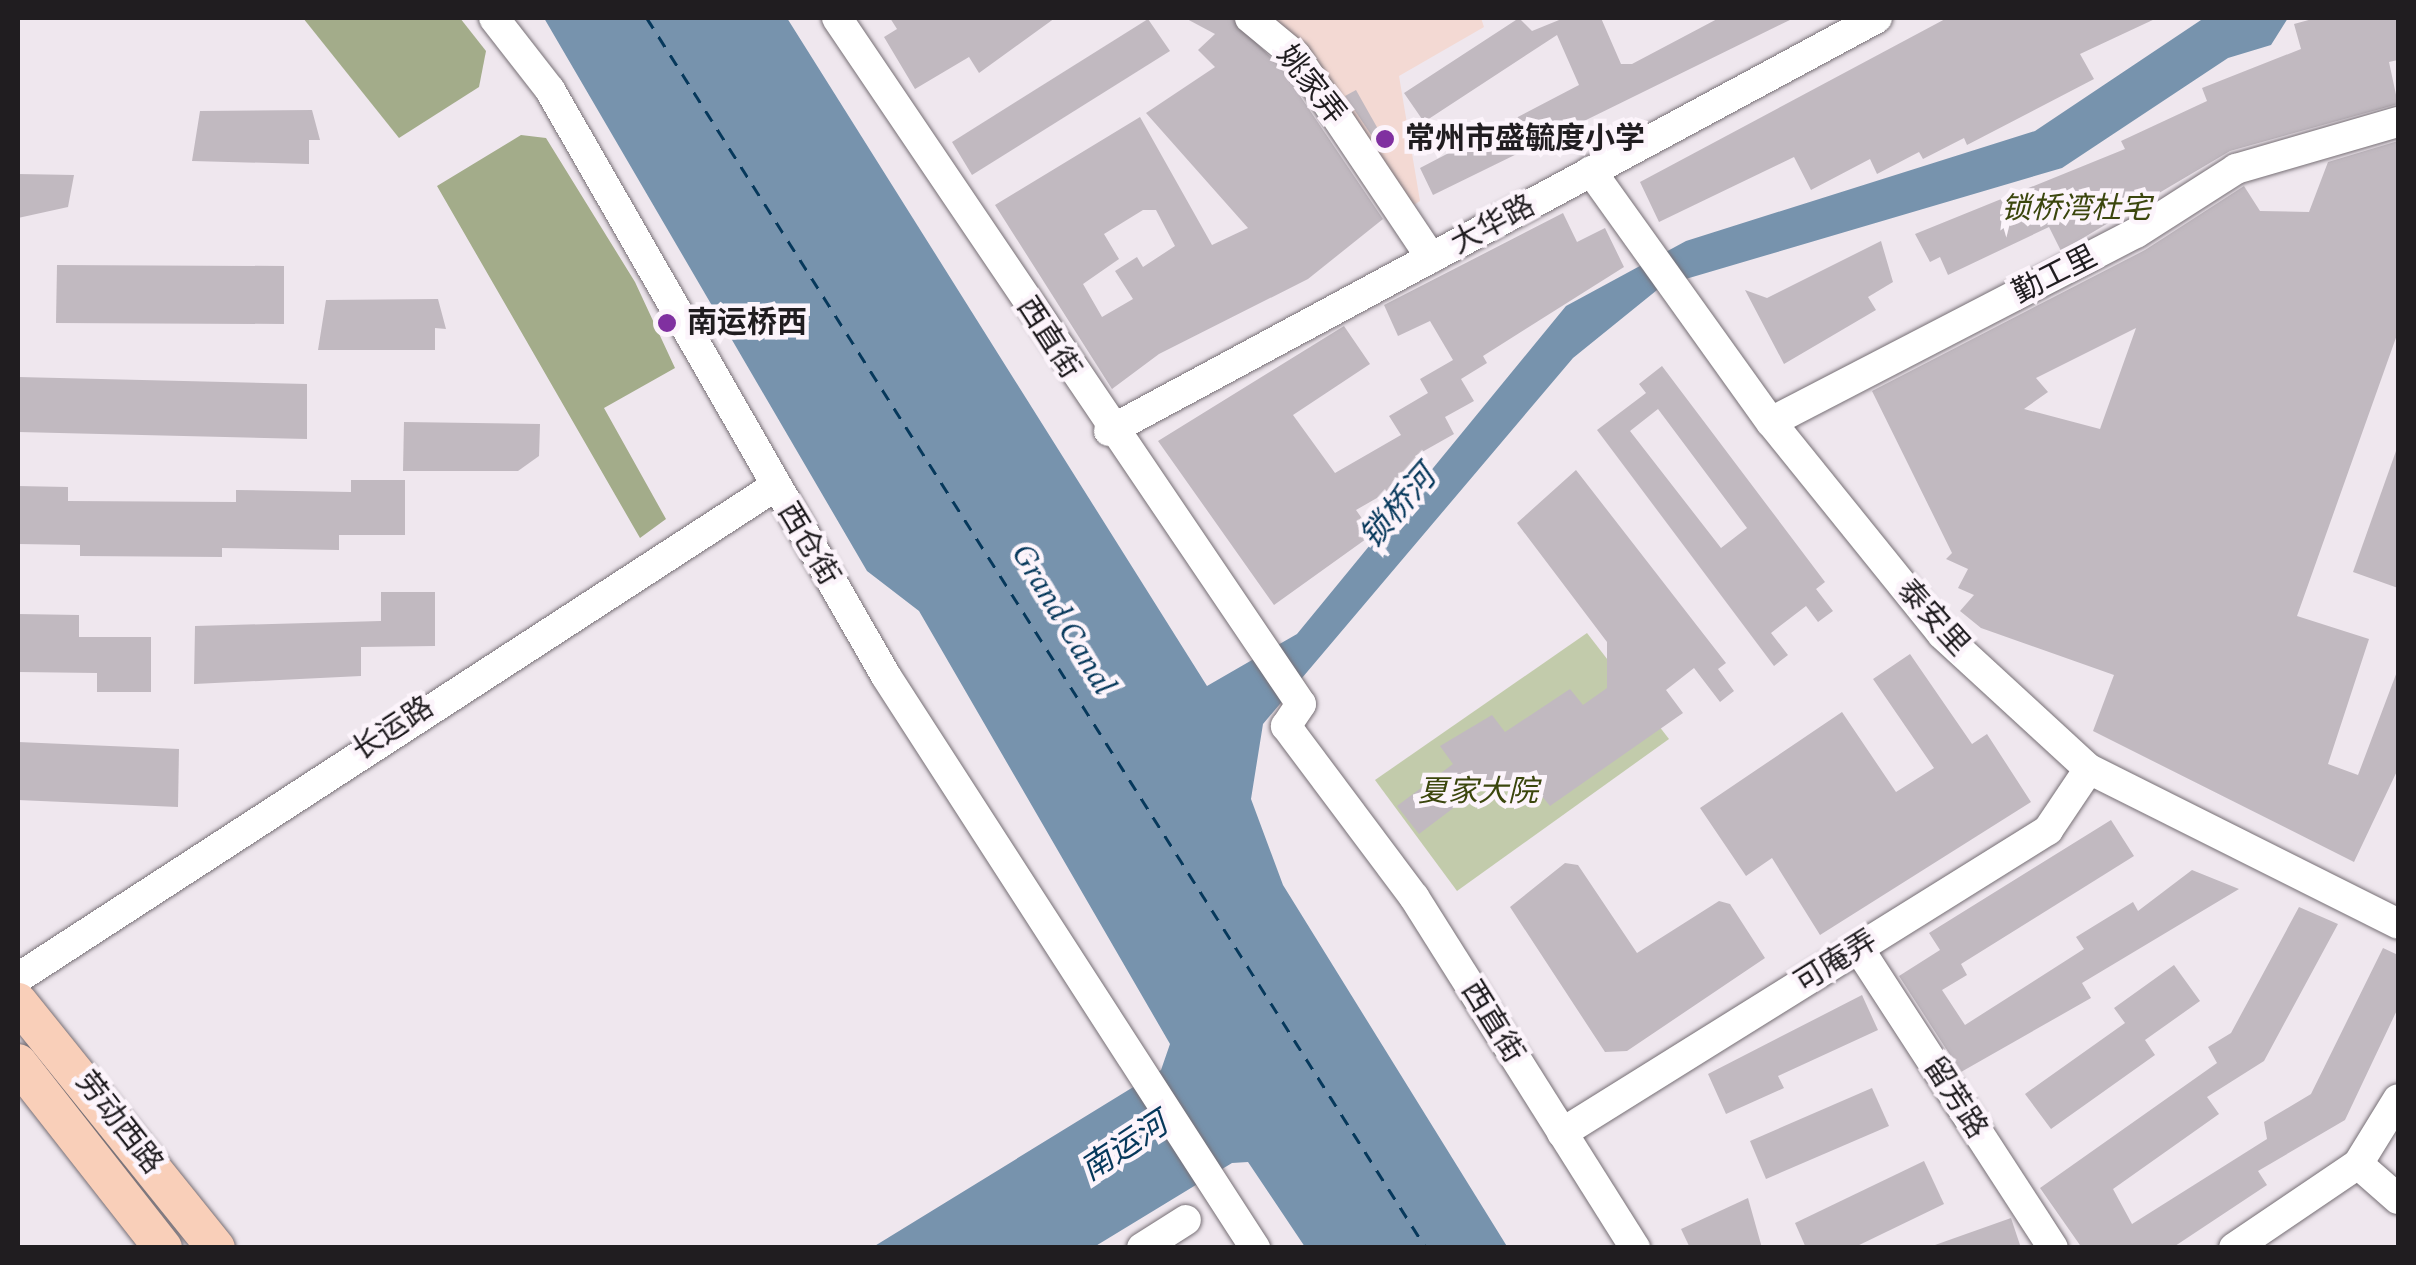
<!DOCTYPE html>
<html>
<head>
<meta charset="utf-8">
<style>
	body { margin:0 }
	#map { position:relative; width:2416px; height:1265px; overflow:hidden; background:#efe7ee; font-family:Spectral,"Noto Sans SC",serif }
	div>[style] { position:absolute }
	.education>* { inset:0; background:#f3d9d3 }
	.green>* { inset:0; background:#c2cbab }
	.forest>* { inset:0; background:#a3ac8a }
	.water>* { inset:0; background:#7793ad }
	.ferry>* { height:2.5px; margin-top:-1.25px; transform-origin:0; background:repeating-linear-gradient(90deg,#06385b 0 12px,transparent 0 22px) }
	.building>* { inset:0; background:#c1b9c0 }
	.roads { filter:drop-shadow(0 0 2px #766f75) drop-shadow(0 0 2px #766f75) }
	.minor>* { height:30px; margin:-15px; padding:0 15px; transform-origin:15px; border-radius:15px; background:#fff }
	.major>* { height:38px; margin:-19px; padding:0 19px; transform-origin:19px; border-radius:19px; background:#f9cfb9 }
	.dots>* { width:28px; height:28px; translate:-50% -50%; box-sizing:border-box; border:5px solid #fcf4fb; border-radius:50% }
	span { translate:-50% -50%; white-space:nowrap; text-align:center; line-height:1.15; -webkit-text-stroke:9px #fcf4fb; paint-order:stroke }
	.street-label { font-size:30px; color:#201d20 }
	.poi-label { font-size:30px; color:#201d20; font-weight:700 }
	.left { translate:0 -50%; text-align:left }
	.park-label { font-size:30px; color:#3b460d; font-style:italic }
	.water-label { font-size:32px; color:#06385b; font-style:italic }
	.frame { position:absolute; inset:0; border:20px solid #201d20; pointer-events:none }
</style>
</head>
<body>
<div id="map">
	<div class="education">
		<div style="clip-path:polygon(1257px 18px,1481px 18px,1484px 27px,1399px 76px,1420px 201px,1409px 208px)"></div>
	</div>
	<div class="green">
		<div style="clip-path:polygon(1587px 633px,1669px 739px,1457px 891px,1375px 780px)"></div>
	</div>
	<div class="forest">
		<div style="clip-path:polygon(303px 18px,460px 18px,486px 51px,479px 87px,399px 138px)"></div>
		<div style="clip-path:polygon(521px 135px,546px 138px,635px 282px,675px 368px,604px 408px,666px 519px,640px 538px,437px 186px)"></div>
	</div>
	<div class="water">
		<div style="clip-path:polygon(544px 18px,787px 18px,1207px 686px,1297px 634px,1566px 306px,1686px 241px,2035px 131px,2204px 18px,2288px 18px,2271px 45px,2228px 58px,2062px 168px,1662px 286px,1573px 358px,1263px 724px,1251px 799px,1283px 885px,1508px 1248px,1305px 1247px,1248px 1162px,1232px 1163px,1094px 1247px,873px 1247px,1161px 1070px,1170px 1044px,919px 611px,867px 571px)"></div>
	</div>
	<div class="ferry">
		<div style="left:647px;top:18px;width:1456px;rotate:57.65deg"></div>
	</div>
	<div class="building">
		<div style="clip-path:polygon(890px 18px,1055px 18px,979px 73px,969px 57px,915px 89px,884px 37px,897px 29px)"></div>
		<div style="clip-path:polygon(evenodd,1185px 18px,1232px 18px,1282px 69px,1383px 219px,1308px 279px,1159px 354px,1112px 389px,995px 205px,1140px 117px,1212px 245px,1248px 228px,1146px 113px,1215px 67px,1198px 50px,1215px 34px,1185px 18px,1143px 210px,1156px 210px,1175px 246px,1143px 267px,1137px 257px,1115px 271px,1133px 299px,1102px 317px,1083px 284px,1119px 259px,1104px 234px,1143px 210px)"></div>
		<div style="clip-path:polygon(1519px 18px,1532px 31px,1564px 18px,1601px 18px,1621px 64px,1632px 64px,1719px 18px,1794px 18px,1433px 195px,1420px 168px,1579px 85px,1557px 35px,1424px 122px,1404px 93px)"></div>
		<div style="clip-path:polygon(1947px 18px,2157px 18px,2080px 54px,2094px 79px,1967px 145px,1964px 138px,1923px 159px,1919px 152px,1877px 174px,1870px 159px,1811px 190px,1794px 157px,1659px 222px,1640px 182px)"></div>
		<div style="clip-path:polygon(2316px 18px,2398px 18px,2398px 60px,2389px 62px,2398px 104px,2230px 151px,2061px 251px,2049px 227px,1948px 275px,1940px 257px,1930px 262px,1915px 234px,2125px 149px,2121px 141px,2207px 101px,2202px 88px,2301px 49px,2294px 24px)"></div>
		<div style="clip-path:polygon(1148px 19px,1170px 51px,972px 175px,952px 142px)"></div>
		<div style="clip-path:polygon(1356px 90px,1387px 145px,1380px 148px,1345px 96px)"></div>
		<div style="clip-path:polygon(312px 110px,320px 140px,309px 140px,309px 164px,192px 161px,200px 111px)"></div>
		<div style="clip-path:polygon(evenodd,2398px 141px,2398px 332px,2297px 616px,2369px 639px,2328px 764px,2358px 775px,2398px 669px,2398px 769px,2354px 862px,2093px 731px,2114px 675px,1981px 628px,1960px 611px,1974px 595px,1958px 588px,1968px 569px,1946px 559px,1952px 553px,1872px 391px,2145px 250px,2244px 186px,2260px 211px,2309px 212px,2328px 162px,2398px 141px,2136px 328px,2100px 429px,2024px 409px,2048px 392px,2036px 378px,2136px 328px)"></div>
		<div style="clip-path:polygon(18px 174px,74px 175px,68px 207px,18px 218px)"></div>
		<div style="clip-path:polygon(1563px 213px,1577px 242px,1605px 228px,1624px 267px,1483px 356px,1487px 363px,1461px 379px,1474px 401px,1445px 417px,1454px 434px,1415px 456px,1424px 471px,1356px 510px,1373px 534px,1274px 605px,1158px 441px,1344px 326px,1370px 364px,1293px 415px,1335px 473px,1401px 435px,1389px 416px,1428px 393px,1420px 379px,1453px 360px,1430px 321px,1398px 336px,1384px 305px)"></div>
		<div style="clip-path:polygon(1881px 241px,1893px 282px,1868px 297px,1876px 310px,1784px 364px,1745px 290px,1767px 298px)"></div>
		<div style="clip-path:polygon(57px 265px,284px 266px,284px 324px,56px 323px)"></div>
		<div style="clip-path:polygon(438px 299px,446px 329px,435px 328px,435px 350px,318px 350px,326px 300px)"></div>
		<div style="clip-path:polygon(evenodd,1662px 366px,1825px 582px,1816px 589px,1833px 611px,1818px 622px,1806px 606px,1771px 633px,1788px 655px,1774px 666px,1597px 430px,1646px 393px,1639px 384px,1662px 366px,1658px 409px,1747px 528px,1721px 548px,1630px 431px,1658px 409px)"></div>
		<div style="clip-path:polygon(18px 377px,307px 384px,307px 439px,18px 432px)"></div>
		<div style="clip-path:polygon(404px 422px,540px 424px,539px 456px,518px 471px,403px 471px)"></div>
		<div style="clip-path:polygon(2396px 451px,2398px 452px,2398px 588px,2353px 572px)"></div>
		<div style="clip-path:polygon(1576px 470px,1726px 663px,1718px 669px,1734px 691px,1720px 702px,1694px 668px,1666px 690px,1683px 713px,1550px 806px,1532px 784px,1514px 798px,1497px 775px,1419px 834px,1397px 806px,1453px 764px,1440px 746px,1492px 715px,1505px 732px,1570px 689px,1583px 705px,1607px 688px,1607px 642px,1517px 523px)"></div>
		<div style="clip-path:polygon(351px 480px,405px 480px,405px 535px,339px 535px,339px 550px,222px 548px,222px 557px,80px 556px,80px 545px,18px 544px,18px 486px,68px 487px,68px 501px,236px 502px,236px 490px,351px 492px)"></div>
		<div style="clip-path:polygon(381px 592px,435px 592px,435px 646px,361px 647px,361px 676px,194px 684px,195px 626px,381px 621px)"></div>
		<div style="clip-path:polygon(18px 614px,79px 615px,79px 637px,151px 637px,151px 692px,97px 692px,97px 673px,18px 672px)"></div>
		<div style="clip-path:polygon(1910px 654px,1972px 744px,1987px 734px,2031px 802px,1820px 935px,1772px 858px,1746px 876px,1700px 808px,1842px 712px,1896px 792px,1934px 768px,1873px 679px)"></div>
		<div style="clip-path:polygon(18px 742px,179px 749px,178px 807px,18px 800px)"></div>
		<div style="clip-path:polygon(2111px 820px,2134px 856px,1961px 964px,1967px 975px,1942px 990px,1965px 1025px,2084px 949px,2076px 937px,2133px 902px,2138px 911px,2192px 870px,2239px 889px,2082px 983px,2091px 998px,1961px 1072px,1899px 976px,1940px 950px,1929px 933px)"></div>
		<div style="clip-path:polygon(1565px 863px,1578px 865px,1637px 953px,1719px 901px,1730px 904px,1765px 958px,1627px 1051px,1605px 1052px,1510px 907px)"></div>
		<div style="clip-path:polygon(2299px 907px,2338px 924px,2264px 1061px,2207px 1097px,2219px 1114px,2113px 1189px,2132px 1224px,2267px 1139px,2264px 1122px,2311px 1094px,2383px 948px,2398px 955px,2398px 1008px,2345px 1120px,2258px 1171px,2267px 1185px,2172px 1248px,2082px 1248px,2040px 1188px,2217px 1063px,2208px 1047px,2231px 1033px)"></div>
		<div style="clip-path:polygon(2174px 965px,2200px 1001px,2145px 1040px,2155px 1055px,2051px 1129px,2025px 1094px,2125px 1023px,2114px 1008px)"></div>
		<div style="clip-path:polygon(1862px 995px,1878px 1030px,1778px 1076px,1784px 1088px,1726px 1114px,1708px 1074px)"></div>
		<div style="clip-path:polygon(1872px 1088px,1889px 1126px,1766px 1179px,1750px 1141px)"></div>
		<div style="clip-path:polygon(1924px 1161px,1944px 1204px,1853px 1248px,1806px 1248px,1795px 1223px)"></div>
		<div style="clip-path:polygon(1748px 1198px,1762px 1248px,1690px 1248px,1681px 1229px)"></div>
		<div style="clip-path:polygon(2011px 1218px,2021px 1248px,1935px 1248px,1935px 1245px)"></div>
	</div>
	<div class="roads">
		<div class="minor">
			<div style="left:494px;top:18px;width:91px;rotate:52.1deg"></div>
			<div style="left:550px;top:90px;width:675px;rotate:60.17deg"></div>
			<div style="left:886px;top:676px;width:681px;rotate:57.17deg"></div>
			<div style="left:837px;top:18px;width:828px;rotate:55.93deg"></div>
			<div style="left:1301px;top:704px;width:27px;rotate:124deg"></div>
			<div style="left:1286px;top:726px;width:214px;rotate:53.2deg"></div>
			<div style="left:1414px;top:897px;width:415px;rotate:57.8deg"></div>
			<div style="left:1250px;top:18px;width:60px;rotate:39.6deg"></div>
			<div style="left:1296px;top:56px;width:243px;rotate:56.2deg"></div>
			<div style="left:1591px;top:171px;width:309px;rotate:54.4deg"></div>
			<div style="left:1771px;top:422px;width:272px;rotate:51.1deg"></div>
			<div style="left:1942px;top:634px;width:200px;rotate:42.6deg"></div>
			<div style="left:2089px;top:769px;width:346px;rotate:26.6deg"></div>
			<div style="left:1771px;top:422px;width:411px;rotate:-27.4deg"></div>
			<div style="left:2136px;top:233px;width:119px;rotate:-32.6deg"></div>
			<div style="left:2236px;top:169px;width:169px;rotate:-16.2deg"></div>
			<div style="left:1109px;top:431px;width:872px;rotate:-28.27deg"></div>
			<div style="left:1859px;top:949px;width:356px;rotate:57deg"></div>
			<div style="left:18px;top:978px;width:901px;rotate:-33deg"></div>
			<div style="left:1562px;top:1133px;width:573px;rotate:-31.94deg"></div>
			<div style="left:2048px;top:830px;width:73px;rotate:-56.1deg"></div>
			<div style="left:2358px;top:1164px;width:53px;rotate:41.2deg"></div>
			<div style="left:1142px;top:1248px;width:52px;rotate:-32.5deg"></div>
			<div style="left:2234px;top:1248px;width:150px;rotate:-34.1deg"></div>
			<div style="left:2358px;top:1164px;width:76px;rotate:-58.4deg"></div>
		</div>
		<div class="major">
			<div style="left:18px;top:1002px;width:316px;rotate:51.2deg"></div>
			<div style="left:18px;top:1063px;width:235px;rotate:51.9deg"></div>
		</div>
	</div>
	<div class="dots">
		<div style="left:1385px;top:139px;background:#8030a0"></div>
		<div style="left:667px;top:323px;background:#8030a0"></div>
	</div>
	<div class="street-label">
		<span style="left:1311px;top:85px;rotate:52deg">姚家弄</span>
		<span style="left:1493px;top:225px;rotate:-28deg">大华路</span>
		<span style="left:2055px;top:275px;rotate:-27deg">勤工里</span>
		<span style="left:1048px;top:338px;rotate:57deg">西直街</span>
		<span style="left:808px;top:544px;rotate:59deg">西仓街</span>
		<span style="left:1933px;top:618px;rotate:48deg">泰安里</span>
		<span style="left:393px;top:729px;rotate:-33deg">长运路</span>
		<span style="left:1836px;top:962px;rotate:-32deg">可庵弄</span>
		<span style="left:1492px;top:1022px;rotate:58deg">西直街</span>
		<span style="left:1955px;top:1098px;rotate:57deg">留芳路</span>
		<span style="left:119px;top:1123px;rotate:52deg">劳动西路</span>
	</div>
	<div class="poi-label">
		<span class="left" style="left:1405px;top:139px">常州市盛毓度小学</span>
		<span class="left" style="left:687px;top:323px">南运桥西</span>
	</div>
	<div class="park-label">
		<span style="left:2076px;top:209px">锁桥湾杜宅</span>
		<span style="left:1478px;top:792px">夏家大院</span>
	</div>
	<div class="water-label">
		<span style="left:1399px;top:508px;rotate:-49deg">锁桥河</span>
		<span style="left:1062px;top:620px;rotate:59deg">Grand Canal</span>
		<span style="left:1125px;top:1148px;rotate:-33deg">南运河</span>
	</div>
	<div class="frame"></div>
</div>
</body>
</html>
